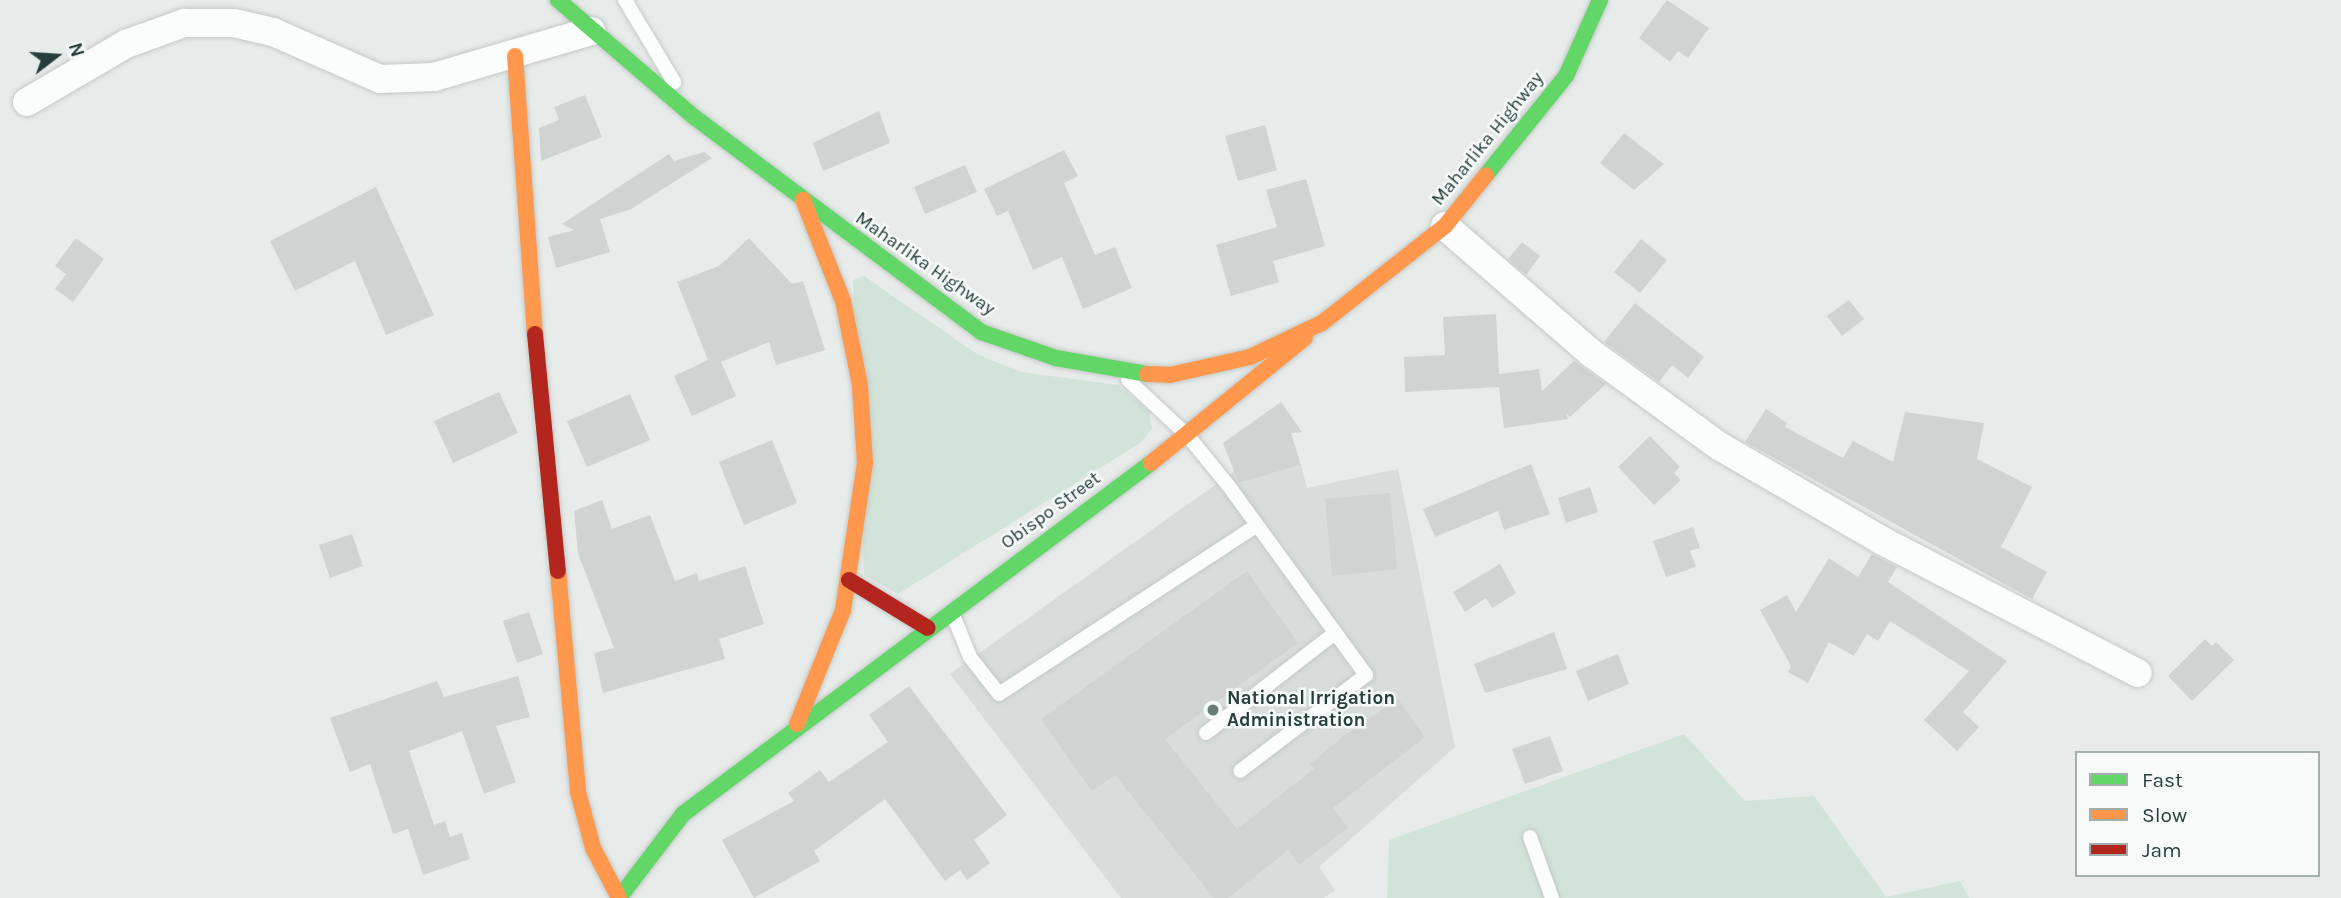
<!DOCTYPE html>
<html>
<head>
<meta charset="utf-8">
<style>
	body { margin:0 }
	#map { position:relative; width:2341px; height:898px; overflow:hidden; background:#e7ecea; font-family:Karla,sans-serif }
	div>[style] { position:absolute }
	.built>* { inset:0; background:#d6ddda }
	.green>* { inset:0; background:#d2e3da }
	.building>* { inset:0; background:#cfd3d2 }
	.roads { filter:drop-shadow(0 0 2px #c4c9c7) drop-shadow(0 0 2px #c4c9c7) }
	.lane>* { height:14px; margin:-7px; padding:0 7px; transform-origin:7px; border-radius:7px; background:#fbfcfc }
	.street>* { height:28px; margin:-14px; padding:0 14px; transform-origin:14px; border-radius:14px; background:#fbfcfc }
	.fast>* { height:16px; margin:-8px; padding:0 8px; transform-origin:8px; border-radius:8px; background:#63d668 }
	.slow>* { height:16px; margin:-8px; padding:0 8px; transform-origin:8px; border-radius:8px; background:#ff974d }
	.jam>* { height:16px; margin:-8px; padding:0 8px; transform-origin:8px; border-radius:8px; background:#b3261e }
	.dots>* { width:19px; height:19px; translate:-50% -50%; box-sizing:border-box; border:4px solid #f6faf9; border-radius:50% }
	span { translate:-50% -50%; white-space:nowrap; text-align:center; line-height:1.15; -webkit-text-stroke:5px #f6faf9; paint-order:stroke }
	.street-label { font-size:19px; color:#273e3b }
	.poi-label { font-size:19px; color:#273e3b; font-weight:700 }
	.left { translate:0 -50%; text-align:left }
	.legend { position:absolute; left:2075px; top:751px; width:245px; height:126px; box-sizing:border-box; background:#f6faf9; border:2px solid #a3afad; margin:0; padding:9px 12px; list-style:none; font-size:21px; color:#273e3b }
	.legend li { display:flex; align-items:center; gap:14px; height:35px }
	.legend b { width:35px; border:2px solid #a3afad }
	.north { position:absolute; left:21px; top:21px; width:70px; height:70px; -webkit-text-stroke:5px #f6faf9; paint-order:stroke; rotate:73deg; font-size:19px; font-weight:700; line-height:28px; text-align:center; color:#273e3b }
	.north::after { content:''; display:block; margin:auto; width:24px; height:32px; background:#273e3b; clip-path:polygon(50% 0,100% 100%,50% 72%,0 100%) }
</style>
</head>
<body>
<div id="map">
	<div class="built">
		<div style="clip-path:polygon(1301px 465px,1307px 488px,1398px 469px,1455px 747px,1319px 867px,1335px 890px,1324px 898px,1121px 898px,950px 674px,1237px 469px,1240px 483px)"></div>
	</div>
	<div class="green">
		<div style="clip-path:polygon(864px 276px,977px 354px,1021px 372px,1118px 385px,1149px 411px,1152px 429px,1140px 443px,898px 594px,864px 575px,853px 280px)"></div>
		<div style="clip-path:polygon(1684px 734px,1745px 801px,1814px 796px,1886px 897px,1960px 881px,1969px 898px,1387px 898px,1389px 840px)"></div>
	</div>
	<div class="building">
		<div style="clip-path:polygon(1667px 0,1709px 28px,1688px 58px,1678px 51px,1670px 62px,1639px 38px)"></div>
		<div style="clip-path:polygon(585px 95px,602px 137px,541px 161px,539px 128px,559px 120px,554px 107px)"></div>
		<div style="clip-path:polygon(879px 111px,890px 143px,823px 171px,813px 143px)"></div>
		<div style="clip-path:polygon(1265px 125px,1277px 170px,1238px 181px,1225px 136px)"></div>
		<div style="clip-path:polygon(1624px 133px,1664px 164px,1634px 190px,1600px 163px)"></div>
		<div style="clip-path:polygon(1064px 150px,1078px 176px,1064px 183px,1095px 255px,1115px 247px,1132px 288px,1083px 309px,1062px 257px,1033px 270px,1008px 211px,997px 216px,984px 189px)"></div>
		<div style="clip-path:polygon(704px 152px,712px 158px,631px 209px,600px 219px,610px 252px,556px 268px,548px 237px,574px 230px,562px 224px,669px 154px,674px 161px)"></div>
		<div style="clip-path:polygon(965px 165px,977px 192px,925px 214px,914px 187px)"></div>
		<div style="clip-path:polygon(1306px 179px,1325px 246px,1273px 261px,1279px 282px,1231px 296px,1216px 245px,1277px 227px,1266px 190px)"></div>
		<div style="clip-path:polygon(376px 187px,434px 315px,386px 335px,355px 261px,295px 291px,270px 241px)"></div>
		<div style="clip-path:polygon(76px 238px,104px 259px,73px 302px,55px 289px,66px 274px,55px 266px)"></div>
		<div style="clip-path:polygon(749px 238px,792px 284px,803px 281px,825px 350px,776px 365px,769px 342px,721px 362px,736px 396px,692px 416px,674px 376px,708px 360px,677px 282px,719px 266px)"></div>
		<div style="clip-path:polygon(1641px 239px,1667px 260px,1640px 293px,1614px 272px)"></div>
		<div style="clip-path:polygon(1522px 242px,1540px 256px,1526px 275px,1508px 259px)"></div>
		<div style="clip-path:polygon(1849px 300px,1864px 319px,1842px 336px,1827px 316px)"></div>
		<div style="clip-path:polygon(1635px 303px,1704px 357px,1688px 378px,1672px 365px,1659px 382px,1604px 342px)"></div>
		<div style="clip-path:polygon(1496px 314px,1499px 374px,1539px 369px,1542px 391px,1574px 361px,1606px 384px,1570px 417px,1566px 413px,1568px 419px,1504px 428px,1499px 387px,1405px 392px,1404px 357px,1445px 355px,1443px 317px)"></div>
		<div style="clip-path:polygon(499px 392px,518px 433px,453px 463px,434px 421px)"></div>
		<div style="clip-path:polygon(630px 394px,650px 440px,587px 467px,567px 421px)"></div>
		<div style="clip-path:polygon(1281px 402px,1302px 432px,1291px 433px,1301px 465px,1239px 483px,1223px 443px)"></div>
		<div style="clip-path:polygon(1766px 409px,1787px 423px,1785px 427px,1843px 458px,1853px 441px,1893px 462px,1905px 412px,1984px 423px,1977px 459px,2032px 487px,2001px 547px,2047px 572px,2032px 599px,1745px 442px)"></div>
		<div style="clip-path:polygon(1650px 436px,1680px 467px,1674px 473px,1681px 480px,1654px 505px,1618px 467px)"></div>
		<div style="clip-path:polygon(772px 440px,797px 503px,744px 525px,719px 462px)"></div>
		<div style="clip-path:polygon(1531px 464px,1550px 514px,1504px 530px,1498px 511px,1435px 537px,1423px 509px)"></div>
		<div style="clip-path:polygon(1590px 487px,1598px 512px,1566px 523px,1558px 498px)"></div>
		<div style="clip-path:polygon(1390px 493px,1397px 569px,1332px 576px,1325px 499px)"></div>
		<div style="clip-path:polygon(602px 500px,612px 529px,650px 515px,675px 581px,697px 573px,699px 581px,745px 566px,764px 624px,719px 639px,725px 659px,603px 693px,594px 653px,614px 648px,578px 553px,574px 511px)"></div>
		<div style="clip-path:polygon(1693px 527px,1700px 548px,1690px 551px,1696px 567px,1666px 577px,1653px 541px)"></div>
		<div style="clip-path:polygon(352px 534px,363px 566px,330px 578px,319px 545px)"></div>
		<div style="clip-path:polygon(1872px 554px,1897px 567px,1888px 582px,2007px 661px,1963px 712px,1979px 727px,1957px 751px,1924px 720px,1969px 671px,1890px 621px,1878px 641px,1867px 634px,1854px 656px,1829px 642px,1808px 683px,1788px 672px,1791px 666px,1760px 610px,1787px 595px,1796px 612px,1829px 558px,1858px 577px)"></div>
		<div style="clip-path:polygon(1500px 564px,1516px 593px,1492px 608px,1486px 598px,1465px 612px,1453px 592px)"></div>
		<div style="clip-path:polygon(1247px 571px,1298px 643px,1165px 739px,1237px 829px,1314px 769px,1310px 764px,1345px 735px,1398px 699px,1425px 737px,1333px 808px,1348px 828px,1299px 865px,1288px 850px,1228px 898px,1214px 898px,1115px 775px,1092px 791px,1041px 719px)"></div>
		<div style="clip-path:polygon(529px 612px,543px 654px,517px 663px,503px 621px)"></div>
		<div style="clip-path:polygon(1554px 632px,1567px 669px,1485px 693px,1474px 664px)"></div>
		<div style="clip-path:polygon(2205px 639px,2212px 646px,2216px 642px,2234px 660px,2192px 701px,2168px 676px)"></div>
		<div style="clip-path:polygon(1618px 654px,1629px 684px,1588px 701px,1576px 671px)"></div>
		<div style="clip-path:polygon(518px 676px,530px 717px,496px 726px,516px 782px,484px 794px,462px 731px,409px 751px,434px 825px,445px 821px,450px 837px,462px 833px,470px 859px,423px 875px,408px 829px,393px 834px,370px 764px,350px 772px,330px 718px,437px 681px,444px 697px)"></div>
		<div style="clip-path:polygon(909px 686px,1007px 815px,974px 840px,990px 863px,967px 880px,960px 870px,945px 881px,885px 799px,814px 851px,820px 861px,754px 898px,722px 840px,794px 801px,788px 793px,820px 770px,829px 782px,888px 742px,869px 715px)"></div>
		<div style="clip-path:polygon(1550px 736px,1563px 771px,1525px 784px,1512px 749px)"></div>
	</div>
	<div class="roads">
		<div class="lane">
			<div style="left:625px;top:0;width:96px;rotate:59.1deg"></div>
			<div style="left:1128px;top:380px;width:82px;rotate:43deg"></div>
			<div style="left:1188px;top:436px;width:63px;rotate:50.8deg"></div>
			<div style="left:1228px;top:485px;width:235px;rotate:54deg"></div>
			<div style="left:1366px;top:675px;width:158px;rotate:142.7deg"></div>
			<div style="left:953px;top:615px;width:45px;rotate:68deg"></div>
			<div style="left:970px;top:657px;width:47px;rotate:51.9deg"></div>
			<div style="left:999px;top:694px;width:308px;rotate:-33.2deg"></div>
			<div style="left:1206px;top:733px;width:163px;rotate:-37.8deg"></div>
			<div style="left:1530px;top:837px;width:65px;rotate:70.2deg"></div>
		</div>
		<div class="street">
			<div style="left:27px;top:102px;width:115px;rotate:-30.4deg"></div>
			<div style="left:126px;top:44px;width:62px;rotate:-19.9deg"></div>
			<div style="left:184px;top:23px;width:50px"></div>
			<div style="left:234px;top:23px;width:40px;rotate:13deg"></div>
			<div style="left:273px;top:32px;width:117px;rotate:23.7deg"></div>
			<div style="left:380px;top:79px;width:54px;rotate:-2.1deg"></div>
			<div style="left:434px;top:77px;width:164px;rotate:-16.3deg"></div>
			<div style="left:1445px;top:226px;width:194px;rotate:41deg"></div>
			<div style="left:1591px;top:353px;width:158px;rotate:36deg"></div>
			<div style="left:1719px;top:446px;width:187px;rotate:30.1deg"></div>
			<div style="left:1881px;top:540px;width:289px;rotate:27.4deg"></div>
		</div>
		<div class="fast">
			<div style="left:558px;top:0;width:179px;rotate:40.7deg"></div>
			<div style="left:694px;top:117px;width:359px;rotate:36.8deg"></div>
			<div style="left:981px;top:332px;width:79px;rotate:19.1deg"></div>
			<div style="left:1056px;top:358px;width:92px;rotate:10deg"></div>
			<div style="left:1486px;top:175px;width:127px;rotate:-51.1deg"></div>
			<div style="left:1566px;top:76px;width:83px;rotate:-65.9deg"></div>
			<div style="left:619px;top:898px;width:106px;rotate:-52.7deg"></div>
			<div style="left:683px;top:814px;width:585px;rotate:-36.87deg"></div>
		</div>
		<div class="slow">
			<div style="left:515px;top:56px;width:279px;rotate:85.9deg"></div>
			<div style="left:1147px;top:374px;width:23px;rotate:2deg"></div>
			<div style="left:1170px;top:375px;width:82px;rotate:-12.7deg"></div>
			<div style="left:1250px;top:357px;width:80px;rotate:-25.3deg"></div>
			<div style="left:1322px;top:323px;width:157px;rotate:-38.3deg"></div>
			<div style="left:1445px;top:226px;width:65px;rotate:-51.2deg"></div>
			<div style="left:1151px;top:463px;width:198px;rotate:-39.1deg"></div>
			<div style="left:558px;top:571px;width:222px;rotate:84.8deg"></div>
			<div style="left:578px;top:792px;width:58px;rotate:75deg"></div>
			<div style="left:593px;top:848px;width:56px;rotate:62.5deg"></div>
			<div style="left:797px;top:724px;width:123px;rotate:-68deg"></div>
			<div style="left:843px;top:610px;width:149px;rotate:-81.5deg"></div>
			<div style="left:865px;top:463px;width:78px;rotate:-93.7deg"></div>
			<div style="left:860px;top:385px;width:86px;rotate:-101.4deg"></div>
			<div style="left:843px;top:301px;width:109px;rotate:-111.6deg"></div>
		</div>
		<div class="jam">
			<div style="left:535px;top:334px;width:238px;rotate:84.5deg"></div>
			<div style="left:849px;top:580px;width:92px;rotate:31.3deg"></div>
		</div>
	</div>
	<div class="dots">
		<div style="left:1213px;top:710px;background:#6a7b78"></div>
	</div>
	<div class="street-label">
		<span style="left:1488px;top:139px;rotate:-51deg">Maharlika Highway</span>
		<span style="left:925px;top:264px;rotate:35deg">Maharlika Highway</span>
		<span style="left:1051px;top:511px;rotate:-36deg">Obispo Street</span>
	</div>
	<div class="poi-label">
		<span class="left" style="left:1227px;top:710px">National Irrigation<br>Administration</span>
	</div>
	<ul class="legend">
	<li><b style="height:9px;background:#63d668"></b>Fast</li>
	<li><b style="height:9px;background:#ff974d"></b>Slow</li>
	<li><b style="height:9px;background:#b3261e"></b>Jam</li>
	</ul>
	<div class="north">N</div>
</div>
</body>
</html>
